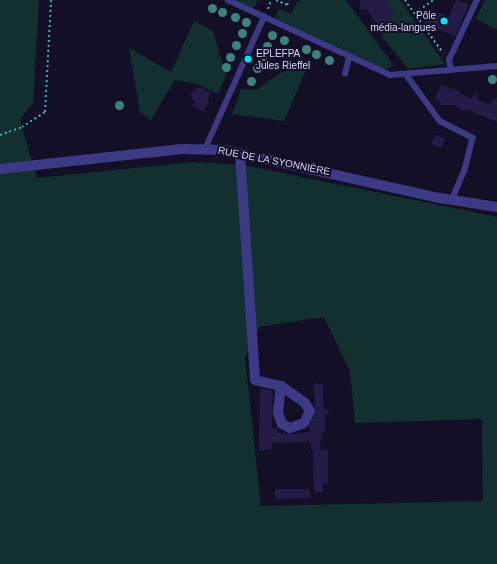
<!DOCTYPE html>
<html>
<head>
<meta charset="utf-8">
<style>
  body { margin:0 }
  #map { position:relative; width:497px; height:564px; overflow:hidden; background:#130f26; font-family:Helvetica,sans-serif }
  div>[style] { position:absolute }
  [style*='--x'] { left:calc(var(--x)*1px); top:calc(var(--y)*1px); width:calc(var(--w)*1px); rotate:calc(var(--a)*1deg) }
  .green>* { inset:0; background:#12302f }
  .building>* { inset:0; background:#241b47 }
  .path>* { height:2px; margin-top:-1px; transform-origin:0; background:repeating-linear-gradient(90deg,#2fb8b0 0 2px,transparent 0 5px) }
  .service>* { height:5.5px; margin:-2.75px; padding:0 2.75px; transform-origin:2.75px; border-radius:2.75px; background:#3d3a85 }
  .minor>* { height:10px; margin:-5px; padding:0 5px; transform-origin:5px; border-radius:5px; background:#3d3a85 }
  .tertiary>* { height:10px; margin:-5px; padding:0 5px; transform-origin:5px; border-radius:5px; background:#3d3a85 }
  .trees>* { width:9px; height:9px; margin:-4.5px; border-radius:50%; background:#3d827b }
  .dots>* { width:11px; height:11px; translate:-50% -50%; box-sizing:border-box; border:2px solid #130f26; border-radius:50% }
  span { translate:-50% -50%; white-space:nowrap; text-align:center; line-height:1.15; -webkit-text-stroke:4px #130f26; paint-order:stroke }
  .poi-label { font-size:10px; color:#d9d4ff }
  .right { translate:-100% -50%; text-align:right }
  .left { translate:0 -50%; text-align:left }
  .street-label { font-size:10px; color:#d9d4ff }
</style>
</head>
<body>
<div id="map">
  <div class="green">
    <div style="clip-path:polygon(evenodd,0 0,39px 0,33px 103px,20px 120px,37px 178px,193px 162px,244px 165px,497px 217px,497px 564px,0 564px,0 0,324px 317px,350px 371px,355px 423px,482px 419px,483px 501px,261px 506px,245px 358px,260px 327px,324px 317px)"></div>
    <div style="clip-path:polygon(234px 0,258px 0,253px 9px)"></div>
    <div style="clip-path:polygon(301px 0,346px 0,391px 62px,391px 68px,384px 69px,275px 18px,279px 9px,291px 14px,297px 2px)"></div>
    <div style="clip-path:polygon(386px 0,400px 0,445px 64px,408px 69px,381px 35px,389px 29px,393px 9px,388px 8px)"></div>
    <div style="clip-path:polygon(485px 0,497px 0,497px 30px,476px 19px)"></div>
    <div style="clip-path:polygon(194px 21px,213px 31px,226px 75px,218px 94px,197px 84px,175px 80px,151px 120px,140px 112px,129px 48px,171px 72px)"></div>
    <div style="clip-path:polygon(311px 59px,284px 121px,232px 114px,241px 89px,256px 90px,277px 75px)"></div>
  </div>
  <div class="building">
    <div style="clip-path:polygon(360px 0,386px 0,393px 11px,389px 29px,383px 34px,366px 9px,359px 9px)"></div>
    <div style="clip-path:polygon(456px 0,469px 4px,455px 37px,425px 23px,431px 9px,449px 17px)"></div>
    <div style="clip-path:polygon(440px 85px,460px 91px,461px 94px,471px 98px,477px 93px,478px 100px,489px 104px,497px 97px,497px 122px,467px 110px,462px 111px,455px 105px,440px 105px,441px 102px,435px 100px)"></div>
    <div style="clip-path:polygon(199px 87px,211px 93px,204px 111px,192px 106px,194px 102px,190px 94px)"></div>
    <div style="clip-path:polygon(435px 134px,445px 139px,441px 148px,431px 144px)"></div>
    <div style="clip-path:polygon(313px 383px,323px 384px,324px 410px,329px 410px,325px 418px,325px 431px,322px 431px,320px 449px,311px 450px,311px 442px,272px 443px,272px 449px,259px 451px,260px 388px,273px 391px,272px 428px,277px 428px,277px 433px,290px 434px,310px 432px,309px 426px,316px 411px)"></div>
    <div style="clip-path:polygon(328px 449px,328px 484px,323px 483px,323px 492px,314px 492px,313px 450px)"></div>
    <div style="clip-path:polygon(275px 489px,310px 489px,310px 498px,275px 499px)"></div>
  </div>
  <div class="path">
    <div style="--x:276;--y:0;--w:12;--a:24"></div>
    <div style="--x:287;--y:5;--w:5;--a:-68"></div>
    <div style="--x:405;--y:0;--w:65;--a:54.4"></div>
    <div style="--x:268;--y:9;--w:9;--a:-72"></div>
    <div style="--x:415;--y:13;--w:22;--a:-36"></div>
    <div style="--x:0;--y:135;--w:23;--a:-20"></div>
    <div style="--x:22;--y:127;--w:27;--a:-33"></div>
    <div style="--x:45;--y:112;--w:112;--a:-86.9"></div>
  </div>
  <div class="service">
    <div style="--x:228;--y:0;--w:179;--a:24.8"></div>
    <div style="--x:390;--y:75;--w:107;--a:-4.8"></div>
    <div style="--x:451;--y:70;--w:10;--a:-101"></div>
    <div style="--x:449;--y:60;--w:66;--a:-65"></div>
    <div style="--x:345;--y:74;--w:16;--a:-76"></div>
    <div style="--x:406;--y:74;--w:58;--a:54.1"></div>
    <div style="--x:440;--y:121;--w:37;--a:27"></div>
    <div style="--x:473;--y:138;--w:33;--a:104"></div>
    <div style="--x:465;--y:170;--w:33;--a:113"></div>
    <div style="--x:205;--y:149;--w:145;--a:-65.9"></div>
  </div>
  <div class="minor">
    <div style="--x:240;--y:153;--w:227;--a:86.2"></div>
    <div style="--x:255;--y:380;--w:27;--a:13"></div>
    <div style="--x:281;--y:386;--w:29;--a:35"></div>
    <div style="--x:305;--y:403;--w:9;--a:58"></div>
    <div style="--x:310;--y:411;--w:13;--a:117"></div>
    <div style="--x:304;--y:423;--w:15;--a:160"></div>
    <div style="--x:290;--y:428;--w:9;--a:-153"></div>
    <div style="--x:282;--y:424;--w:12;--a:-110"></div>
    <div style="--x:278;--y:413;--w:27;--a:-84"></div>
  </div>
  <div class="tertiary">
    <div style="--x:0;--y:169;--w:183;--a:-6.3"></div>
    <div style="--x:182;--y:149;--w:42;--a:1.4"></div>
    <div style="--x:224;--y:150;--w:215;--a:12.6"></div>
    <div style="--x:434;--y:197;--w:64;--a:9"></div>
  </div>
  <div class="trees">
    <div style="left:212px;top:8px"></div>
    <div style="left:222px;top:12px"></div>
    <div style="left:235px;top:17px"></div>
    <div style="left:246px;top:22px"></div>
    <div style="left:242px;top:33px"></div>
    <div style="left:272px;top:35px"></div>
    <div style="left:284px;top:40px"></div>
    <div style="left:236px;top:45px"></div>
    <div style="left:267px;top:46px"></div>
    <div style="left:306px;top:49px"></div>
    <div style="left:316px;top:54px"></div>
    <div style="left:230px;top:57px"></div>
    <div style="left:262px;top:57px"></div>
    <div style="left:329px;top:60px"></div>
    <div style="left:226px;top:67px"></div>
    <div style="left:257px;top:68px"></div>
    <div style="left:492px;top:79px"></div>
    <div style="left:251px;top:81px"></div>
    <div style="left:119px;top:105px"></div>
  </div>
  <div class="dots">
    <div style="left:444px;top:21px;background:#00e5ff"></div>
    <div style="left:248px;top:59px;background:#00e5ff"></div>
  </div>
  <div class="poi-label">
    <span class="right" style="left:436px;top:21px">Pôle<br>média-langues</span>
    <span class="left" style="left:256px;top:59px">EPLEFPA<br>Jules Rieffel</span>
  </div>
  <div class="street-label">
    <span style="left:274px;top:161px;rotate:11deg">RUE DE LA SYONNIÈRE</span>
  </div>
</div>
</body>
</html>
